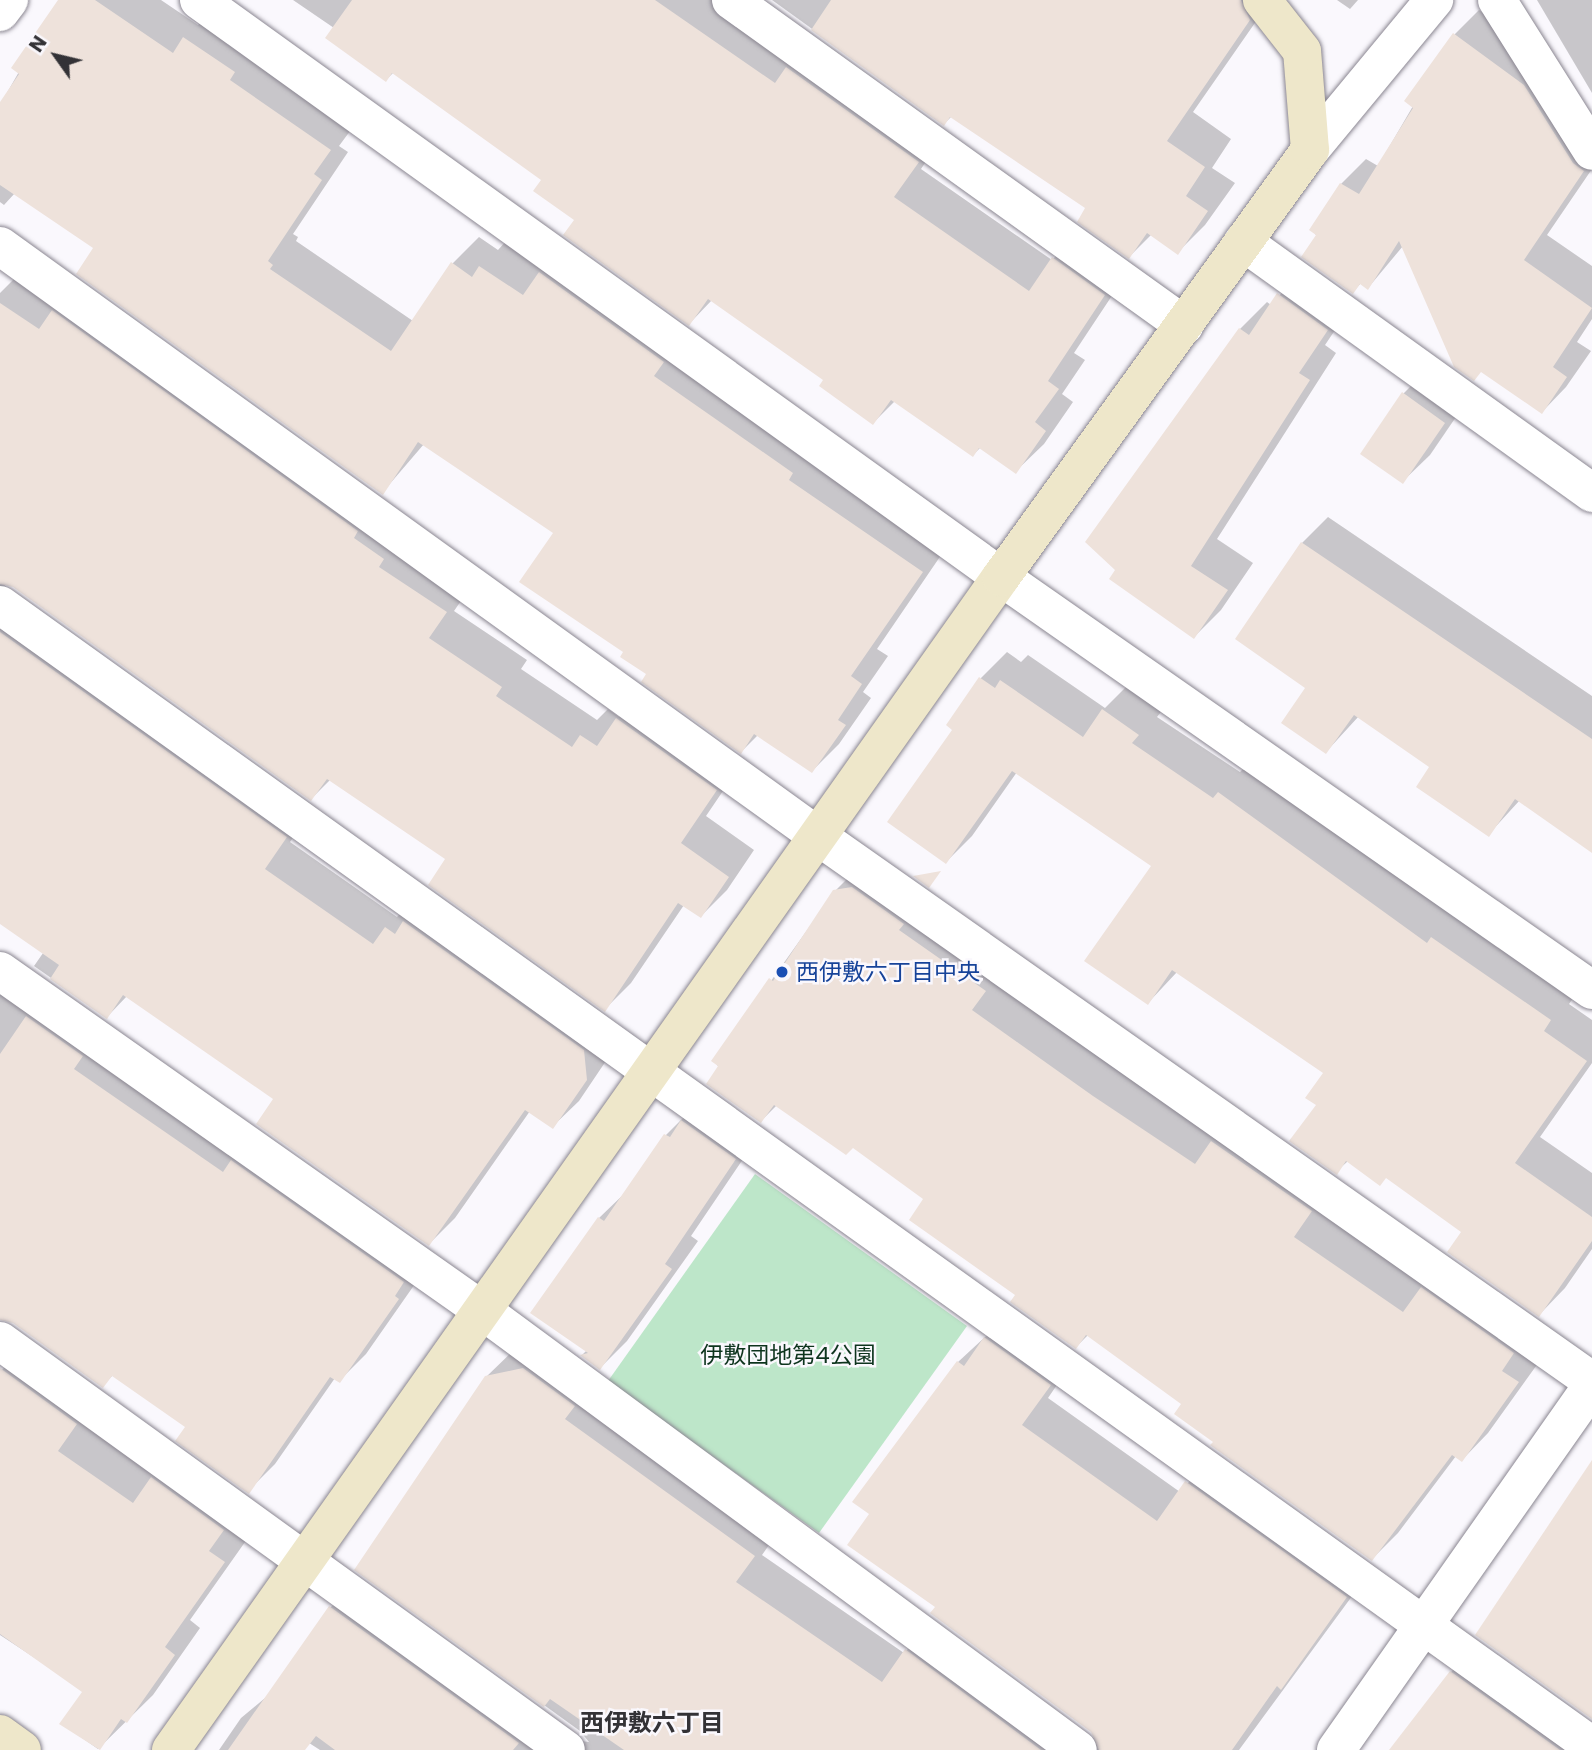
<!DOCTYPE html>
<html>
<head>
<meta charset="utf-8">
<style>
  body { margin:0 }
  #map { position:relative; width:1592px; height:1750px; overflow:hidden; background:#faf8fd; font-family:Poppins,"Noto Sans JP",sans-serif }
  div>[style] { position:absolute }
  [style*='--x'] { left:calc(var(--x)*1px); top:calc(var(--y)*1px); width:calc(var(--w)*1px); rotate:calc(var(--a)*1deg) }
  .green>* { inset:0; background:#bde6c9 }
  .shadow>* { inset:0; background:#0003 }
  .building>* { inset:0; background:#eee2db }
  .roads { filter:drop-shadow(0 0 2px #8a8691) drop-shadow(0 0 2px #8a8691) }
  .street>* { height:38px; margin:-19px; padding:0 19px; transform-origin:19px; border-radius:19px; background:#fff }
  .secondary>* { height:38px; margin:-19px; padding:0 19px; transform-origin:19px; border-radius:19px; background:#eee7ca }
  .dots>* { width:19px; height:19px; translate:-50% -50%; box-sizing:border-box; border:4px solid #faf8fd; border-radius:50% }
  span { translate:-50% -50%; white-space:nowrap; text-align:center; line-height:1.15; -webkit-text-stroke:5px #faf8fd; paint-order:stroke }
  .transit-label { font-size:23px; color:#164399 }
  .left { translate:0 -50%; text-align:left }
  .park-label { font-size:23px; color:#0d341d }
  .neighbourhood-label { font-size:24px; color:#333236; font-weight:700 }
  .north { position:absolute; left:21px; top:21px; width:70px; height:70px; -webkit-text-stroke:5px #faf8fd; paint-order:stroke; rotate:304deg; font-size:19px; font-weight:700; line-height:28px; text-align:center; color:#333236 }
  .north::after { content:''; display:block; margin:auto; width:24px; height:32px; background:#333236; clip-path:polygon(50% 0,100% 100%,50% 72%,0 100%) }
</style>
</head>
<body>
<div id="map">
  <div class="green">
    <div style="clip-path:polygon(755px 1174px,967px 1326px,819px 1533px,608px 1381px)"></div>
  </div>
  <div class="shadow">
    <div style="clip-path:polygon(60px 0,161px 0,198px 25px,211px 12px,356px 123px,339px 146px,348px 152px,293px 234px,298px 237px,296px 241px,413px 321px,452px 264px,479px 237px,498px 250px,507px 240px,948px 545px,877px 649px,888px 656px,863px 692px,871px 698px,839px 744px,812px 771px,758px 735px,741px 752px,626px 652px,556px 532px,424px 444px,382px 493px,96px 247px,15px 193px,4px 205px,0 202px,0 105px)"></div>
    <div style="clip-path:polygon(293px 0,760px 0,945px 133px,921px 169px,1052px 260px,1081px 231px,1131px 267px,1074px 353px,1085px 360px,1062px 394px,1073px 402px,1044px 444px,1016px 471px,981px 447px,973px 455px,895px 401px,873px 423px,825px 380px,712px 300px,689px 324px,576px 220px,543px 179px,394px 72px,386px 80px,334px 28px)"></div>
    <div style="clip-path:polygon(772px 0,1256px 0,1266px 7px,1193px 112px,1231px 139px,1212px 168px,1235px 183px,1205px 225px,1177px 253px,1152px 234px,1129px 257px,1088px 208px,952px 116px,944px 124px)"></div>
    <div style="clip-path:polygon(1337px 0,1358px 0,1350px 9px)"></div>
    <div style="clip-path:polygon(1537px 0,1592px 0,1592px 93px)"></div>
    <div style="clip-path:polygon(1479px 10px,1549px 60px,1592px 169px,1547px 235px,1592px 266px,1592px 319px,1577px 342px,1591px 351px,1566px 387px,1542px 412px,1403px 246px,1368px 288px,1361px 283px,1353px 292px,1312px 229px,1341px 184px,1366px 159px,1378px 166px,1455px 34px)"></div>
    <div style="clip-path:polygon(1305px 267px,1354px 302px,1325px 345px,1336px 353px,1217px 539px,1253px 563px,1221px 610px,1194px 637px,1111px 579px,1240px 329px,1267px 302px,1271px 305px)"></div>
    <div style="clip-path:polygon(14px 279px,472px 585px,454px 611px,527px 660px,521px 669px,597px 720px,608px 709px,619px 717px,644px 693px,742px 763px,706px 816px,754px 850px,727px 890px,701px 916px,684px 905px,631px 983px,605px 1009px,448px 858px,331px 779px,311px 799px,13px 586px,4px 584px,13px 597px,312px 810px,290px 842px,397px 917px,412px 901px,612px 1052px,579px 1101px,552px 1127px,530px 1111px,455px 1218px,429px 1244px,276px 1099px,127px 996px,107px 1017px,34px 966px,57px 933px,0 892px,0 293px)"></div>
    <div style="clip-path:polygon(1431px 366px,1471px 395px,1430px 455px,1402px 482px,1403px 394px)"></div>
    <div style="clip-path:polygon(1328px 517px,1592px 696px,1592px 851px,1520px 800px,1488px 835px,1431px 767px,1359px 716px,1326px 752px,1307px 688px,1302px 543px)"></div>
    <div style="clip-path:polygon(1007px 652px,1021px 662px,1028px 655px,1105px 708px,1129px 684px,1164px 708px,1157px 717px,1240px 772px,1245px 767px,1454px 917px,1459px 912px,1576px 994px,1569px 1004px,1592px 1020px,1592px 1063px,1540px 1137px,1592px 1173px,1592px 1249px,1565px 1288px,1539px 1315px,1464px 1231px,1387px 1177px,1348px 1161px,1336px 1172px,1318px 1105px,1326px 1072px,1177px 972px,1148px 1003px,1154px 866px,1017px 772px,972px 836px,946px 862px,955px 730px,981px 678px)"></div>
    <div style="clip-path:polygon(862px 864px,1544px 1355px,1488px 1433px,1462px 1460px,1456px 1456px,1398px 1533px,1372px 1559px,1215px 1441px,1184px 1404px,1088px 1335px,1076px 1347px,1017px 1295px,926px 1199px,853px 1146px,777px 1105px,761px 1121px,714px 1061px,835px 891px)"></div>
    <div style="clip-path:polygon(0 967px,424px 1271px,366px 1354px,339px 1381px,335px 1378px,275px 1464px,248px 1491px,187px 1426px,113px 1375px,102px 1386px,0 1304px)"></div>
    <div style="clip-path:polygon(693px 1108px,762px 1131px,691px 1236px,698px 1241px,627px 1341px,600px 1368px,582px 1355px,587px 1350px,599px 1218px,627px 1191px,666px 1135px)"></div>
    <div style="clip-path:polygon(1012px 1312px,1076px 1357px,1048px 1398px,1180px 1492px,1213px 1455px,1372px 1569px,1239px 1750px,320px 1750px,306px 1741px,299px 1750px,219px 1750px,241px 1718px,271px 1693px,331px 1607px,358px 1580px,581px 1741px,589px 1742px,580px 1731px,357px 1570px,486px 1377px,514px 1350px,781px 1528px,762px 1555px,904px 1653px,933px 1624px,1103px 1745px,1092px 1731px,937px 1606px,872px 1514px,958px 1362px)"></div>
    <div style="clip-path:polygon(28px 1343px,250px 1535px,190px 1620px,200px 1628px,153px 1695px,98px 1749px,62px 1724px,85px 1691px,0 1635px,0 1372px)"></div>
    <div style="clip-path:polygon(1478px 1645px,1592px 1750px,1392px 1750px,1451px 1672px)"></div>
  </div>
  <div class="building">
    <div style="clip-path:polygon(58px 0,95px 0,173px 53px,183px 37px,235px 72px,230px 80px,331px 150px,314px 174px,322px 180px,268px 261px,273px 265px,270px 269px,391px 351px,451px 262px,472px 277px,479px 266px,523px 295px,539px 272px,664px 362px,654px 376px,793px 473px,789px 480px,923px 572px,851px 676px,862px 684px,838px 720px,846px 725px,812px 773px,754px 734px,741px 754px,641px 682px,646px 674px,620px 657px,623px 652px,519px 582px,553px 533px,418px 442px,383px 495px,76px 274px,93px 248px,0 185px,0 102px,19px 74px,11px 68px)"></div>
    <div style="clip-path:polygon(352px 0,655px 0,775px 83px,786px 67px,919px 162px,894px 197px,1029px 291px,1052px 257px,1105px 295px,1048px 381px,1059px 389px,1035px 422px,1046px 431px,1016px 474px,979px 448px,973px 457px,891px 400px,873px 425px,819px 386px,823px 380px,708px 299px,689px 326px,563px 235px,574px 220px,533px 191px,541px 180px,392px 73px,386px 82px,325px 38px)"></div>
    <div style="clip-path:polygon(831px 0,1241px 0,1250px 20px,1167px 141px,1205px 167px,1186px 196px,1208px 211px,1178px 255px,1147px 233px,1129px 259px,1077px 222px,1085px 208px,950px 117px,944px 126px,811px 30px)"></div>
    <div style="clip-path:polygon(1453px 33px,1524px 85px,1573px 163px,1584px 171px,1524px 260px,1592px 308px,1553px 367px,1567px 377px,1542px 414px,1481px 372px,1474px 381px,1454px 367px,1399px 241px,1368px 290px,1360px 284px,1353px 294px,1301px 257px,1316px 235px,1309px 230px,1340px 183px,1359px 194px,1413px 108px,1404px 101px)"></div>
    <div style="clip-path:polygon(1277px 293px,1328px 330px,1299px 373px,1310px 380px,1191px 566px,1228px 590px,1194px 639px,1109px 579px,1115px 570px,1085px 542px,1239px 328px,1249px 335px)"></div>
    <div style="clip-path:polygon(0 303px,39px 329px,52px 310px,358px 531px,354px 538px,384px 559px,379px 567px,447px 612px,429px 638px,502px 687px,496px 696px,572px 747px,580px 735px,597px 746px,616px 718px,717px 790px,681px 843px,729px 877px,701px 918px,678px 903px,605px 1012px,428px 885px,445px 859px,327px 779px,311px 801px,13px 587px,0 584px)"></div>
    <div style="clip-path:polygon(1402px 392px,1445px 423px,1403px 484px,1360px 454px)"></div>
    <div style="clip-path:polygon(1301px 542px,1592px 739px,1592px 853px,1515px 799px,1489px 837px,1416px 787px,1429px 767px,1354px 715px,1326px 754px,1281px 723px,1305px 688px,1235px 639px)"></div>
    <div style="clip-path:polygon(0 632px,287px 837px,265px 869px,373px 944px,385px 927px,395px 934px,403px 921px,584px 1050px,587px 1080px,553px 1129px,525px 1110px,429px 1246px,256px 1124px,273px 1099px,123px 995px,107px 1019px,50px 979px,59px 965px,0 924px)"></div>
    <div style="clip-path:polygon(979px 677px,995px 688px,1000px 680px,1083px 737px,1102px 709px,1139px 735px,1132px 743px,1213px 798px,1218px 792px,1427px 943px,1431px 937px,1551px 1020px,1544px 1031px,1587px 1061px,1515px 1163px,1592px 1217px,1592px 1241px,1539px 1317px,1447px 1252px,1461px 1232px,1386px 1178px,1380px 1186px,1346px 1161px,1337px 1175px,1289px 1141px,1316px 1105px,1305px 1098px,1323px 1073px,1172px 970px,1148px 1005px,1084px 961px,1151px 866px,1012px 771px,946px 864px,887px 822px,952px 730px,946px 725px)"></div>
    <div style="clip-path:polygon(941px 871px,929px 888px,913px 876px)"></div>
    <div style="clip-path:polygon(852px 887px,904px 924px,899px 930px,986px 991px,972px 1010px,1093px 1096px,1195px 1164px,1211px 1141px,1312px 1211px,1294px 1237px,1403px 1312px,1421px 1287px,1514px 1353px,1502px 1371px,1519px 1382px,1462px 1462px,1452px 1455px,1372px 1561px,1210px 1445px,1213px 1442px,1174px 1414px,1181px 1404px,1086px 1335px,1076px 1349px,1010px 1302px,1015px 1295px,909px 1220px,923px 1199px,853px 1148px,846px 1155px,774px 1105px,761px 1123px,706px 1084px,718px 1066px,711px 1061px,769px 978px,773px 981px,833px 890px)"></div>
    <div style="clip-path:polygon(26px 1016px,83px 1056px,74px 1069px,223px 1172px,231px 1160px,404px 1282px,395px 1296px,399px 1299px,340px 1383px,330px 1377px,249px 1494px,175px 1441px,185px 1427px,112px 1376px,103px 1388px,13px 1323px,0 1320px,0 1054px)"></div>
    <div style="clip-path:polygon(681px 1120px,736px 1159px,665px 1264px,672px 1269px,600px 1370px,580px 1355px,588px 1353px,530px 1313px,598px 1217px,604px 1221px,664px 1134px,670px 1137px)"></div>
    <div style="clip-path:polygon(984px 1337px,1051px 1385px,1022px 1425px,1157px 1521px,1185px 1481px,1347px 1597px,1281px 1690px,1277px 1686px,1232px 1750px,1099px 1750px,1091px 1732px,930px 1613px,935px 1607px,847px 1545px,869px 1514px,852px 1502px,957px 1361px,964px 1366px)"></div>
    <div style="clip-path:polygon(0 1368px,77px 1424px,58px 1451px,133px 1503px,151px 1477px,224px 1530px,209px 1551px,225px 1562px,165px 1647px,175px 1655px,127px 1723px,121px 1719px,100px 1750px,59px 1724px,82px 1692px,0 1634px)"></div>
    <div style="clip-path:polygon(523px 1368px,575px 1406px,565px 1419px,755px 1556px,736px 1582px,882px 1682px,905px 1649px,1041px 1750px,624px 1750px,550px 1699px,544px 1707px,354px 1570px,485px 1376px)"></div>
    <div style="clip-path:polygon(1592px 1460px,1592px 1719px,1475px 1635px)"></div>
    <div style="clip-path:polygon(329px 1606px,519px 1743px,513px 1750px,335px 1750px,316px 1736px,305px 1750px,228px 1750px)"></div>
    <div style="clip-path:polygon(1450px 1671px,1560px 1750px,1389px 1750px)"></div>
  </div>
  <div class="roads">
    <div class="street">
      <div style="--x:199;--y:0;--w:988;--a:35.73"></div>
      <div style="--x:1001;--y:577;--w:721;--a:34.95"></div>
      <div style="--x:731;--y:0;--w:558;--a:35.66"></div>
      <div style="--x:1497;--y:0;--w:178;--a:57.8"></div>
      <div style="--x:0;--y:12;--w:15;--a:-53"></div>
      <div style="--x:1310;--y:150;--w:195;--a:-50.4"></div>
      <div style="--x:1243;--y:242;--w:430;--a:35.7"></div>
      <div style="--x:0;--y:246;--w:1010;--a:35.81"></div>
      <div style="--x:819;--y:837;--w:945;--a:35.14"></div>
      <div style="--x:0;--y:605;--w:1959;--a:35.63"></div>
      <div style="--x:0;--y:971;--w:591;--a:35.14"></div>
      <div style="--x:483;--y:1311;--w:739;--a:36.42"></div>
      <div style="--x:0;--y:1341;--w:698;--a:35.85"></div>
      <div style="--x:1336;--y:1750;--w:445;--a:-54.9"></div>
    </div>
    <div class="secondary">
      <div style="--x:0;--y:1734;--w:27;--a:36"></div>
      <div style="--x:171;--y:1750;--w:1437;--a:-54.72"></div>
      <div style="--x:1001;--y:577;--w:527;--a:-54.11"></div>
      <div style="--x:1310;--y:150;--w:99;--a:-94.6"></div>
      <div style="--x:1302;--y:51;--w:65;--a:-128.1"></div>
    </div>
  </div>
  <div class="dots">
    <div style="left:782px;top:972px;background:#1a4fb4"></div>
  </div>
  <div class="transit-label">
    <span class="left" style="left:796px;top:972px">西伊敷六丁目中央</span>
  </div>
  <div class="park-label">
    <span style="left:788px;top:1355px">伊敷団地第4公園</span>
  </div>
  <div class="neighbourhood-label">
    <span style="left:652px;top:1723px">西伊敷六丁目</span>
  </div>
  <div class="north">N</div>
</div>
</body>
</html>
